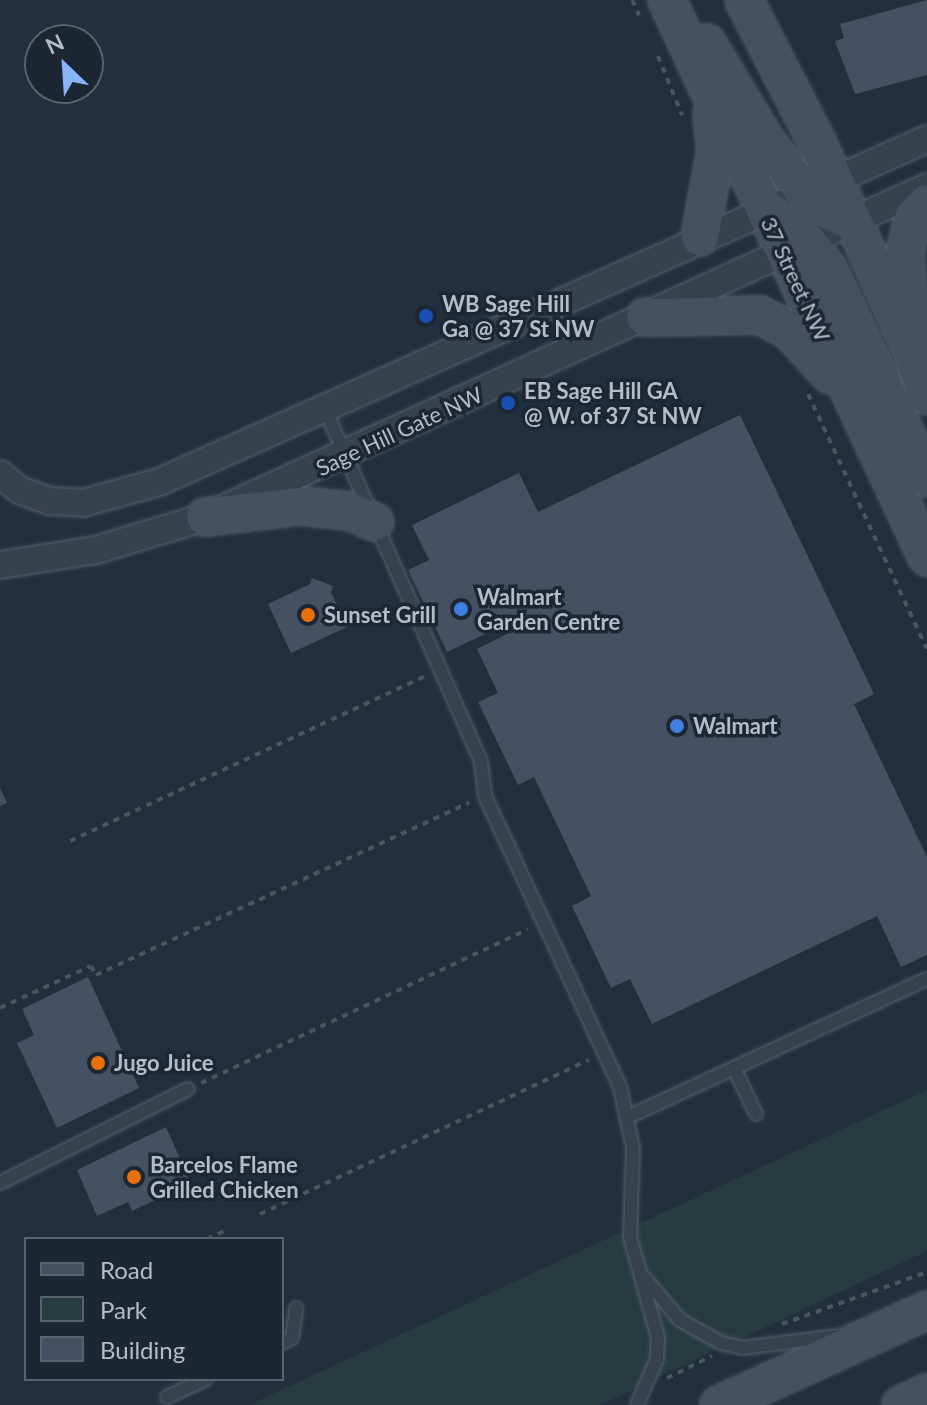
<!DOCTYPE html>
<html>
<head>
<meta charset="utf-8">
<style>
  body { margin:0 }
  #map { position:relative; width:927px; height:1405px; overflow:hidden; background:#242f3e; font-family:Lato,sans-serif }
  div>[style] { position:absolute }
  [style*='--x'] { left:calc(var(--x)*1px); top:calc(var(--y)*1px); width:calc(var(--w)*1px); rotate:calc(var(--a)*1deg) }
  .green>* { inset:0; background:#263c3f }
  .building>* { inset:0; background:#455162 }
  .path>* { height:4px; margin-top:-2px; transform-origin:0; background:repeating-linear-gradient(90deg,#44595c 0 6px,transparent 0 12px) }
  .roads { filter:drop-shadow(0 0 2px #565f6c) drop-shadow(0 0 2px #565f6c) }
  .lane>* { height:12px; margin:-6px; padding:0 6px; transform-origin:6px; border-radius:6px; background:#38414e }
  .street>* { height:26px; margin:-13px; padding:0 13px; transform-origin:13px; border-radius:13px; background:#38414e }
  .secondary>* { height:36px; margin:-18px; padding:0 18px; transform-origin:18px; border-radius:18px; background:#465061 }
  .dots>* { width:22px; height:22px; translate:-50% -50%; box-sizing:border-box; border:4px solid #1d2633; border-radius:50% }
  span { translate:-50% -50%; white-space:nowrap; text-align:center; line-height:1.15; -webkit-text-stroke:7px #1d2633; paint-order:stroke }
  .street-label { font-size:22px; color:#b4bcc9 }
  .poi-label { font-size:22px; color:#b4bcc9; font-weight:700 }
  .left { translate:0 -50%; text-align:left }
  .legend { position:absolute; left:24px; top:1237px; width:260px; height:144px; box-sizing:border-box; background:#1d2633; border:2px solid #59626f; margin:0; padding:10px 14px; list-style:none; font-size:24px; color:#b4bcc9 }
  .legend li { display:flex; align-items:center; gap:16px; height:40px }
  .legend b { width:40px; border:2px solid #59626f }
  .north { position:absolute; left:24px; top:24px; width:80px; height:80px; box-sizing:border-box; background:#1d2633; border:2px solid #59626f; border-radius:50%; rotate:335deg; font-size:22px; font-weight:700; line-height:32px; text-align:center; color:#b4bcc9 }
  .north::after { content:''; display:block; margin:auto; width:28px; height:36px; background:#8ab4f8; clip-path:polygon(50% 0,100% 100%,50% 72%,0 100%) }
</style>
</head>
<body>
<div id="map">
  <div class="green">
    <div style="clip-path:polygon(927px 1090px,927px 1251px,600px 1405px,249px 1405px)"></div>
  </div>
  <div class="building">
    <div style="clip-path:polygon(927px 0,927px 75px,855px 94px,835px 41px,844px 38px,840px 24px)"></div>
    <div style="clip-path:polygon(740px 415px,874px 694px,854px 704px,927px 857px,927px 955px,901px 967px,877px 916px,652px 1024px,630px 979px,611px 988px,572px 906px,591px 896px,534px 777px,518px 785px,478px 702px,498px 693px,477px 649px,507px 634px,502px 626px,447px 652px,408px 570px,429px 560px,412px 525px,519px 473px,538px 512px)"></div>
    <div style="clip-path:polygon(312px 578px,333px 586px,331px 592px,347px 627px,291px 653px,268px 604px,310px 584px)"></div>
    <div style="clip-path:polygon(0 788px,7px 803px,0 806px)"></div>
    <div style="clip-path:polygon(88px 977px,139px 1088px,57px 1128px,17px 1043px,34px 1035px,22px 1009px)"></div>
    <div style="clip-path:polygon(166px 1127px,191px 1183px,132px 1211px,128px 1202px,97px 1216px,77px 1170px)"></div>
  </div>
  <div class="path">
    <div style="--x:632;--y:0;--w:17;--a:65"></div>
    <div style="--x:658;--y:56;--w:64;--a:67.9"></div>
    <div style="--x:808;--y:394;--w:281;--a:65"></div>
    <div style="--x:70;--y:841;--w:394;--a:-24.9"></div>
    <div style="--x:0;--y:1008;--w:100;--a:-24.8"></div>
    <div style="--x:91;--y:966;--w:10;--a:61"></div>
    <div style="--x:96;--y:975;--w:411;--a:-24.8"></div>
    <div style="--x:201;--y:1083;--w:361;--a:-25.2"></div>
    <div style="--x:260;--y:1214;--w:363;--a:-25.1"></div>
    <div style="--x:207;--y:1239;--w:19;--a:-25"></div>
    <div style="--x:782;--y:1324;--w:154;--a:-19.7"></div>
    <div style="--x:667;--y:1378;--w:50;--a:-26.1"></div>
  </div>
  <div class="roads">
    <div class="lane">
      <div style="--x:324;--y:407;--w:388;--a:66.1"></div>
      <div style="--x:481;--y:762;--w:34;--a:83"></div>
      <div style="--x:485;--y:796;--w:321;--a:65.1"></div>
      <div style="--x:620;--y:1087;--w:62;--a:78"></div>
      <div style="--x:633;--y:1148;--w:89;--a:91.9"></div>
      <div style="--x:630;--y:1237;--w:105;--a:74.5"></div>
      <div style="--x:658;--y:1338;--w:21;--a:93"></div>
      <div style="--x:657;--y:1359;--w:50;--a:113.5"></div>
      <div style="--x:734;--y:1068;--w:51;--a:64.4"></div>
      <div style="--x:628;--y:1117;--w:329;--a:-24.8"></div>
      <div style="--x:0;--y:1183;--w:210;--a:-26.6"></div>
      <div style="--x:642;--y:1275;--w:59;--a:49.8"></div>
      <div style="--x:680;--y:1320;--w:47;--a:29.3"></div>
      <div style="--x:721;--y:1343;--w:22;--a:13"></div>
      <div style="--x:742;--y:1348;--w:98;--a:-7.1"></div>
      <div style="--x:282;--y:1343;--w:11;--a:-27"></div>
      <div style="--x:292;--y:1338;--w:30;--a:-82"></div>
      <div style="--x:167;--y:1397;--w:43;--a:-24.8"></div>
    </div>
    <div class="street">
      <div style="--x:0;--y:474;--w:25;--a:40"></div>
      <div style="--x:19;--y:490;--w:33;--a:20"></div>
      <div style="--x:50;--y:501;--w:33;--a:3"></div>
      <div style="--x:83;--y:503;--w:79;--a:-15.4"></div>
      <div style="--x:159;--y:482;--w:841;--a:-24.07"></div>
      <div style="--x:0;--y:565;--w:97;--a:-8.9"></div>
      <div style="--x:96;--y:550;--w:114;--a:-16.8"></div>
      <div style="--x:205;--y:517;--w:794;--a:-24.56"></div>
    </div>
    <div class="secondary">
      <div style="--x:667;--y:0;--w:615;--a:64.98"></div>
      <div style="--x:744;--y:0;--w:160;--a:62.8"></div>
      <div style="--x:817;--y:142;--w:232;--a:65.5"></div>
      <div style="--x:913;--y:353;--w:45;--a:72"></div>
      <div style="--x:707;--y:43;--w:114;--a:59"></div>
      <div style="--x:766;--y:141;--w:77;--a:53.4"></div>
      <div style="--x:812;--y:203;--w:45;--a:24.9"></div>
      <div style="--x:765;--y:209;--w:39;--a:31"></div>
      <div style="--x:798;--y:229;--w:50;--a:53.1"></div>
      <div style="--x:828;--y:269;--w:231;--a:64.7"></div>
      <div style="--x:700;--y:237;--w:87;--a:-79.5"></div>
      <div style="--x:716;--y:151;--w:37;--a:-96"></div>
      <div style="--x:645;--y:317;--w:115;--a:-1"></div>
      <div style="--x:760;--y:315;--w:34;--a:28"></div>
      <div style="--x:790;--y:331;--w:58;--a:47.8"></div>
      <div style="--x:910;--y:323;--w:71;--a:-94"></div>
      <div style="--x:905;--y:252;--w:37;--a:-76"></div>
      <div style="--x:914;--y:216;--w:18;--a:-45"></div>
      <div style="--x:205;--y:517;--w:96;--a:-6.6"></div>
      <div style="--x:300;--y:506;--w:50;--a:5.7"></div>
      <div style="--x:350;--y:511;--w:27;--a:24"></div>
      <div style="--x:719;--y:1405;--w:229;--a:-24.5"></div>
      <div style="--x:901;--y:1405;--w:29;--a:-25"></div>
    </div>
  </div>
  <div class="dots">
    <div style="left:426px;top:316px;background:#1a4fb4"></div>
    <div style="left:508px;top:403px;background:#1a4fb4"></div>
    <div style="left:461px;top:609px;background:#3f7fe0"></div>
    <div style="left:308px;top:615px;background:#e8710a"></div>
    <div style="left:677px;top:726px;background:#3f7fe0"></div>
    <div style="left:98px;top:1063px;background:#e8710a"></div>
    <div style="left:134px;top:1177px;background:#e8710a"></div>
  </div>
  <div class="street-label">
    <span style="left:796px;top:279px;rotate:65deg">37 Street NW</span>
    <span style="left:399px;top:431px;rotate:-25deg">Sage Hill Gate NW</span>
  </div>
  <div class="poi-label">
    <span class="left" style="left:442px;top:316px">WB Sage Hill<br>Ga @ 37 St NW</span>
    <span class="left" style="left:524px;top:403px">EB Sage Hill GA<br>@ W. of 37 St NW</span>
    <span class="left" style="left:477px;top:609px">Walmart<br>Garden Centre</span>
    <span class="left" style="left:324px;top:615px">Sunset Grill</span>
    <span class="left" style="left:693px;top:726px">Walmart</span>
    <span class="left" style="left:114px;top:1063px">Jugo Juice</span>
    <span class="left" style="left:150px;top:1177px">Barcelos Flame<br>Grilled Chicken</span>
  </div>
  <ul class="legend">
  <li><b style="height:10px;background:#465061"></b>Road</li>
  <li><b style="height:22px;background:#263c3f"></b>Park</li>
  <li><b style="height:22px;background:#455162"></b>Building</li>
  </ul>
  <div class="north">N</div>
</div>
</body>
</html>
